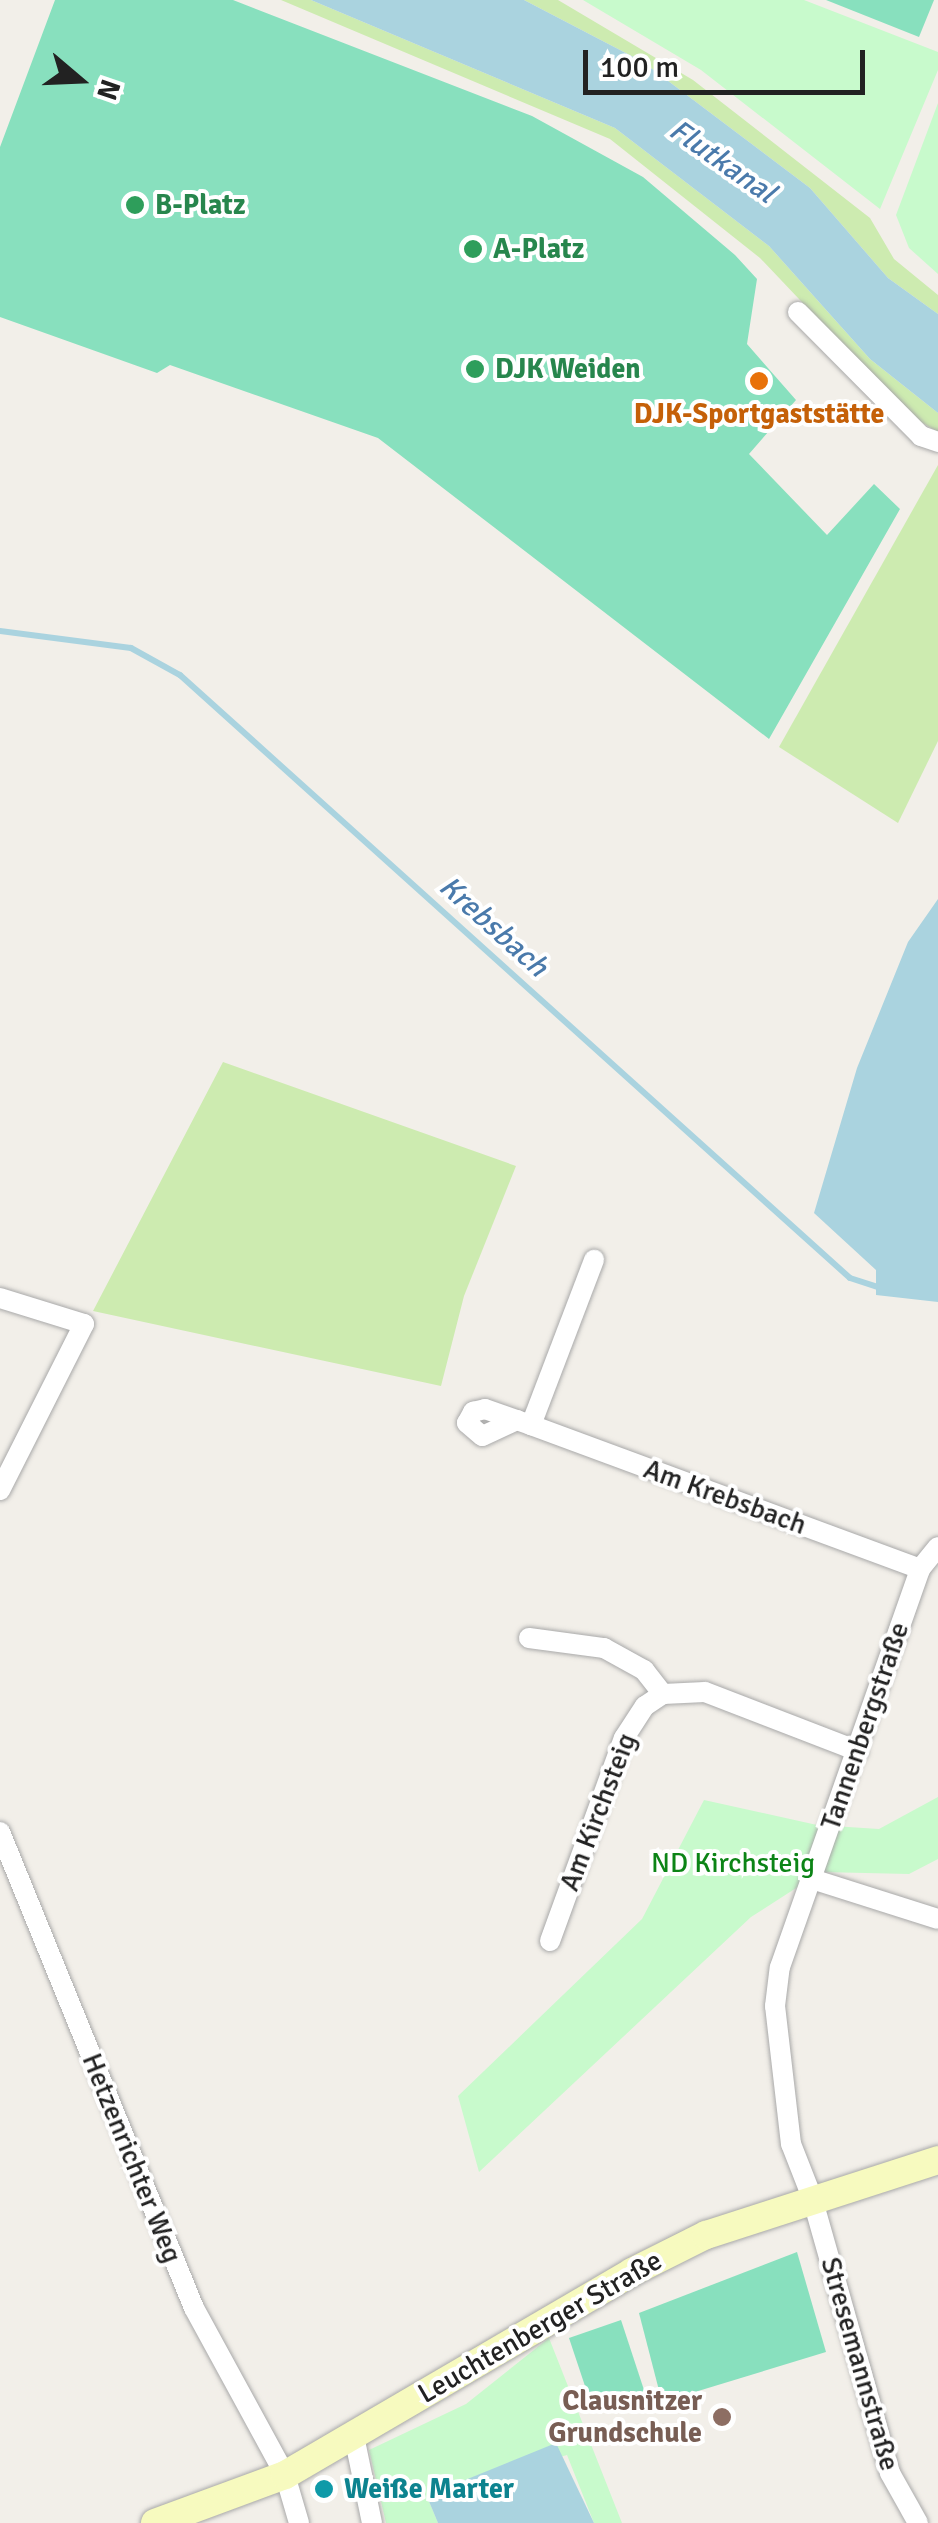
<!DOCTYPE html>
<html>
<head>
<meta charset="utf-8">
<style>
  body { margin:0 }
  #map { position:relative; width:938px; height:2523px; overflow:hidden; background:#f2efe9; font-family:Signika,sans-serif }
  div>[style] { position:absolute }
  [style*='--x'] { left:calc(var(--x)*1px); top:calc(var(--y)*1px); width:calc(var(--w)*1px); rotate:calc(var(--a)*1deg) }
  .grass>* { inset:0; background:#cdebb0 }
  .park>* { inset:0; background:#c8facc }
  .pitch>* { inset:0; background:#88e0be }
  .water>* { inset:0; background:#aad3df }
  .stream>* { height:6px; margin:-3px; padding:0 3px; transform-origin:3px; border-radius:3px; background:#aad3df }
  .roads { filter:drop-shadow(0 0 2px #a9a9a9) drop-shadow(0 0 2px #a9a9a9) }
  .street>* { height:20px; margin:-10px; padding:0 10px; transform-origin:10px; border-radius:10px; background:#fff }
  .secondary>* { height:28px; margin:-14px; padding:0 14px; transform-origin:14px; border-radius:14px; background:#f7fabf }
  .dots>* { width:28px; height:28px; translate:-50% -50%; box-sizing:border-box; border:5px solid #fff; border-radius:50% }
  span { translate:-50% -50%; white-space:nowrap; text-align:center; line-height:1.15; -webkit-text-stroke:8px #fff; paint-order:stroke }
  .leisure-label { font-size:28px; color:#27864d; font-weight:700 }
  .left { translate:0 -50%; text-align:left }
  .food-label { font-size:28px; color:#c56008; font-weight:700 }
  .street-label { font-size:28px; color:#222 }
  .park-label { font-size:28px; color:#0c8416 }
  .education-label { font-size:28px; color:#785e54; font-weight:700 }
  .right { translate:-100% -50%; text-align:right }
  .culture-label { font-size:28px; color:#0d838f; font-weight:700 }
  .water-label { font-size:30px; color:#4a7aab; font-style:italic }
  .north { position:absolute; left:30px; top:30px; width:100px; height:100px; -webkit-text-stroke:8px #fff; paint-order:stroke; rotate:109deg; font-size:28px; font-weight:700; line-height:40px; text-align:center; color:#222 }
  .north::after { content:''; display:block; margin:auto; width:35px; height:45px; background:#222; clip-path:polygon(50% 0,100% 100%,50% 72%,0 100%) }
  .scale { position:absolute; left:583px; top:50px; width:282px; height:45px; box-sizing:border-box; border:5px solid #222; border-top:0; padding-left:12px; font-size:30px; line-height:35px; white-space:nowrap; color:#222; -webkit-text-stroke:8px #fff; paint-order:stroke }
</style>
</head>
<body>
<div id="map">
  <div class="grass">
    <div style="clip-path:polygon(281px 0,311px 0,615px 128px,769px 246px,870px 359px,938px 413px,938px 432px,909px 415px,760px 258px,610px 139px)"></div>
    <div style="clip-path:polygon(524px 0,558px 0,693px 80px,870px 218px,894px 259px,938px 295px,938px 314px,888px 278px,810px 188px,643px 62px)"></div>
    <div style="clip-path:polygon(938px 465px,938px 741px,898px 823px,779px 747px)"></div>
    <div style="clip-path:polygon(223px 1062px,516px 1166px,464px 1296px,441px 1386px,93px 1311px)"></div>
  </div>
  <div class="park">
    <div style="clip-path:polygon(583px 0,804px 0,938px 52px,938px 70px,880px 209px,701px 70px)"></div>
    <div style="clip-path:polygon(938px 103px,938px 274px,909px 248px,896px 215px)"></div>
    <div style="clip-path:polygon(938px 1797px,938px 1859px,909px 1874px,821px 1872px,751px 1917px,479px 2172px,458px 2096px,642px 1919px,704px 1800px,817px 1825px,879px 1829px)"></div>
    <div style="clip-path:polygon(549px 2338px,622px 2523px,594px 2523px,567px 2455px,433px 2493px,428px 2499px,438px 2523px,386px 2523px,369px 2450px,466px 2404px)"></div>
  </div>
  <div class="pitch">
    <div style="clip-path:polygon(55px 0,233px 0,532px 116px,643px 177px,735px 255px,757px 279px,747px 344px,796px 400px,749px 454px,827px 535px,874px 484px,900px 509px,769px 739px,378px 438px,170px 365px,157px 373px,0 317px,0 147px)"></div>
    <div style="clip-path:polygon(826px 0,934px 0,919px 37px)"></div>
    <div style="clip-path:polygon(797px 2252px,826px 2352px,662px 2402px,639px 2313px)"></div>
    <div style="clip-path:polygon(621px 2320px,645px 2393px,593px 2410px,569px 2338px)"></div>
  </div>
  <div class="water">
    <div style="clip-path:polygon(311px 0,524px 0,643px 62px,810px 188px,888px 278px,938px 314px,938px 413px,870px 359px,769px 246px,615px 128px)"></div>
    <div style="clip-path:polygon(938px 899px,938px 1302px,876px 1295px,876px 1270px,814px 1213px,857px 1068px,908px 942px)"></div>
    <div style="clip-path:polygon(556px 2443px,594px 2523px,438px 2523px,428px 2499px,433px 2493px)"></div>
  </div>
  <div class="stream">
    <div style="--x:0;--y:631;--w:132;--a:7.4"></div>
    <div style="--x:131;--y:648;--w:56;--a:28.9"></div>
    <div style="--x:180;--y:675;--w:901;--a:41.99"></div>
    <div style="--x:850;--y:1278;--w:28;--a:18"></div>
  </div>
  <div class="roads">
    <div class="street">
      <div style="--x:798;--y:312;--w:175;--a:45.2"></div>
      <div style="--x:921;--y:436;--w:18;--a:19"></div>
      <div style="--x:0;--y:1298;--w:88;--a:17.2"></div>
      <div style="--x:84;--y:1324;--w:186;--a:116.8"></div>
      <div style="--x:517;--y:1420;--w:38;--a:155"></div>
      <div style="--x:482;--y:1436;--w:20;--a:-139"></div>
      <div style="--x:467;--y:1423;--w:13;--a:-61"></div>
      <div style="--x:473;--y:1412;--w:12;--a:-14"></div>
      <div style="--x:485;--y:1409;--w:49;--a:19.2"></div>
      <div style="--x:531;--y:1425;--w:415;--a:20.3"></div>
      <div style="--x:531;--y:1425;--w:177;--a:-69.1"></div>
      <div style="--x:529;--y:1638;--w:76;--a:7.6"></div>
      <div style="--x:604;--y:1648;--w:46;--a:28.8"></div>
      <div style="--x:644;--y:1670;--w:31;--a:52"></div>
      <div style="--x:663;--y:1694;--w:42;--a:-2.7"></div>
      <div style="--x:705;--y:1692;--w:164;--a:21.1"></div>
      <div style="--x:0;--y:1832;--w:514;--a:67.83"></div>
      <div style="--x:194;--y:2308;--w:190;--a:61.4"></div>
      <div style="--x:285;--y:2475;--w:50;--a:73.7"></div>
      <div style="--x:812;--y:1879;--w:132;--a:17.6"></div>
      <div style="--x:550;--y:1941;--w:216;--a:-70"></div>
      <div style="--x:624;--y:1738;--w:38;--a:-57"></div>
      <div style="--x:645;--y:1706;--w:22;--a:-34"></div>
      <div style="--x:354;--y:2436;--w:89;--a:78.3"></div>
      <div style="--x:918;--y:2523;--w:57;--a:-119.2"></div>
      <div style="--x:890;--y:2473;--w:284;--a:-105.8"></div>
      <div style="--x:813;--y:2200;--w:60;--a:-111.4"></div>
      <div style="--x:791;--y:2144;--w:139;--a:-96.6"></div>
      <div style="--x:775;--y:2006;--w:39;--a:-83"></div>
      <div style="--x:780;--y:1967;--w:422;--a:-70.6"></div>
      <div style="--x:920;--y:1569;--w:28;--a:-51"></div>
    </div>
    <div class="secondary">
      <div style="--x:155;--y:2523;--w:139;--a:-20.3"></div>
      <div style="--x:285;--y:2475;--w:402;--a:-30.3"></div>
      <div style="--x:632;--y:2272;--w:83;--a:-26.6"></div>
      <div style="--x:706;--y:2235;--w:244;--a:-17.9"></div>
    </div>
  </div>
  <div class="dots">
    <div style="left:135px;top:205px;background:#2e9e5b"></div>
    <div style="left:473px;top:249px;background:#2e9e5b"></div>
    <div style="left:475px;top:369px;background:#2e9e5b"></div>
    <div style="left:759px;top:381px;background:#e8710a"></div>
    <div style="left:722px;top:2417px;background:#8d6e63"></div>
    <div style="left:324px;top:2489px;background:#0f9aa8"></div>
  </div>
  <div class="leisure-label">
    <span class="left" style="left:155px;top:205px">B-Platz</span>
    <span class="left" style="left:493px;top:249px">A-Platz</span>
    <span class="left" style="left:495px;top:369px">DJK Weiden</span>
  </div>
  <div class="food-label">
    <span style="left:759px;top:414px">DJK-Sportgaststätte</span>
  </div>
  <div class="street-label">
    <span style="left:725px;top:1497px;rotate:20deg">Am Krebsbach</span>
    <span style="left:865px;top:1726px;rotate:-71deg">Tannenbergstraße</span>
    <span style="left:598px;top:1812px;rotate:-69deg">Am Kirchsteig</span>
    <span style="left:132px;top:2158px;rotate:68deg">Hetzenrichter Weg</span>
    <span style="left:540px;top:2327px;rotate:-30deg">Leuchtenberger Straße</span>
    <span style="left:860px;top:2364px;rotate:74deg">Stresemannstraße</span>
  </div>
  <div class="park-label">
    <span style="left:733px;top:1863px">ND Kirchsteig</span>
  </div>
  <div class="education-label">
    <span class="right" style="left:702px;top:2417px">Clausnitzer<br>Grundschule</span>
  </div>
  <div class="culture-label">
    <span class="left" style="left:344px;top:2489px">Weiße Marter</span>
  </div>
  <div class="water-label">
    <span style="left:722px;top:162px;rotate:35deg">Flutkanal</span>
    <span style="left:493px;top:927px;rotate:42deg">Krebsbach</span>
  </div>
  <div class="north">N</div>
  <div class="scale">100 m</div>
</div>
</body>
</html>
